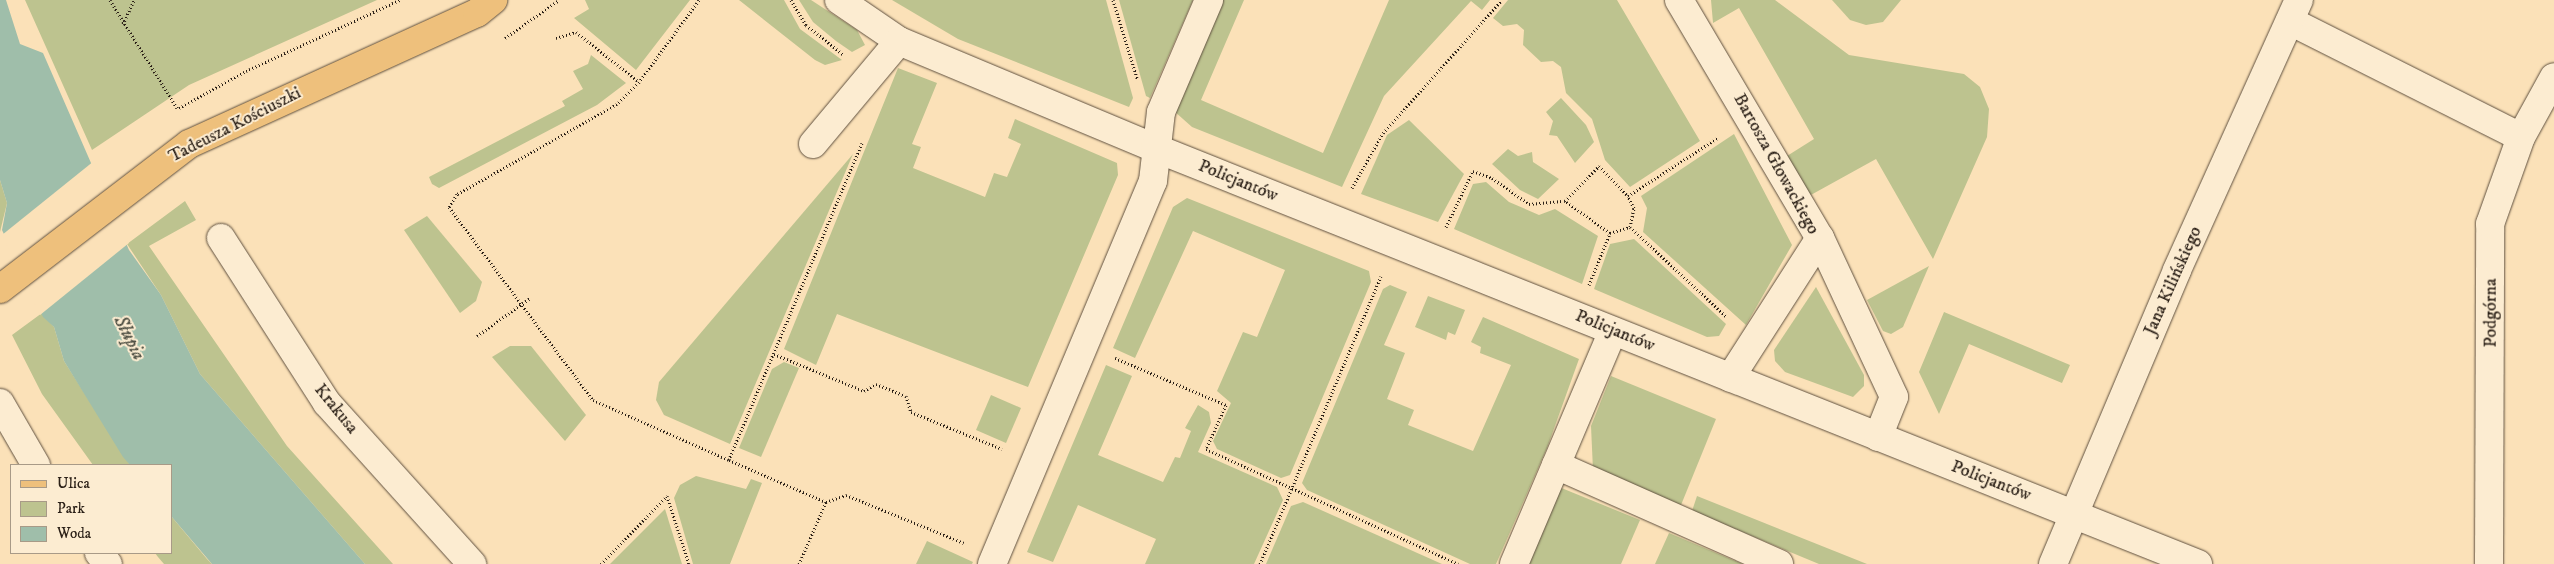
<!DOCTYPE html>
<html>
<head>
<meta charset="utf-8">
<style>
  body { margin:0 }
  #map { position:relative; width:2554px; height:564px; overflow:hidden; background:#fbe1b8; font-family:"IM FELL DW Pica",serif }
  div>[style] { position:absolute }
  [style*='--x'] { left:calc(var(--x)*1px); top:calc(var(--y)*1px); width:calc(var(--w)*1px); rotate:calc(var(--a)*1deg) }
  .green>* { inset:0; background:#bdc38f }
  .water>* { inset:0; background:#9fbeaa }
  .pier>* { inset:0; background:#fbe1b8 }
  .path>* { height:3px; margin-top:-1.5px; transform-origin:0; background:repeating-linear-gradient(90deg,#2b2017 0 1px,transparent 0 3.5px) }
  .roads { filter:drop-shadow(0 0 1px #5f503f) drop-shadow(0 0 1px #5f503f) }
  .minor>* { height:28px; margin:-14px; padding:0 14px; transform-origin:14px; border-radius:14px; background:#fcecd1 }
  .major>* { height:28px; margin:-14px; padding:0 14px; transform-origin:14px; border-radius:14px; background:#eec07c }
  span { translate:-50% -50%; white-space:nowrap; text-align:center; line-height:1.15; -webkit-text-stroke:4px #fcecd1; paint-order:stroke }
  .street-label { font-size:18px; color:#2b2017 }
  .water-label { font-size:19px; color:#4e4f43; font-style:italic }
  .legend { position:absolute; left:10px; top:464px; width:162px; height:90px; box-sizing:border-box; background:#fcecd1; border:1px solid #a89a87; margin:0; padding:6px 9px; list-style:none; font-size:15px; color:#2b2017 }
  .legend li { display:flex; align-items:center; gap:10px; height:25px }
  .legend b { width:25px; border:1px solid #a89a87 }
</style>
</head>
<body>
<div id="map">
  <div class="green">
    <div style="clip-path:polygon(25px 0,377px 0,189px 85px,92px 150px)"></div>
    <div style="clip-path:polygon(585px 0,690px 0,636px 70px,574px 18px,589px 9px)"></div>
    <div style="clip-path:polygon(739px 0,784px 0,800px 29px,842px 60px,825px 65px,815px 60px)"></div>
    <div style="clip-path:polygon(799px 0,811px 0,857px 30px,865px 45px,852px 52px,836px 41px,813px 22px)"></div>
    <div style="clip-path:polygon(892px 0,1106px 0,1133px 98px,1129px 107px,958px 39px)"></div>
    <div style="clip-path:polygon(1119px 0,1193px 0,1150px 98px,1146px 96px)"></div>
    <div style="clip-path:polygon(1222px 0,1244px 0,1201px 100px,1323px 153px,1389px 0,1490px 0,1482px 10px,1471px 1px,1384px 96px,1342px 187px,1192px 127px,1174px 111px)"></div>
    <div style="clip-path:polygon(1508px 0,1617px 0,1700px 141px,1630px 187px,1605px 160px,1592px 119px,1566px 93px,1561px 67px,1553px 61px,1541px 62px,1523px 45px,1524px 30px,1517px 24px,1503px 26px,1493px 18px)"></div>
    <div style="clip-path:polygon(1711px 0,1775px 0,1849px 55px,1964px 74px,1980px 87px,1989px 109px,1987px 137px,1933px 259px,1876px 159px,1809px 196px,1787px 156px,1814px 139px,1739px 8px,1713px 23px)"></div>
    <div style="clip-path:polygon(1832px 0,1901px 0,1883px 22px,1866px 25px,1850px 20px)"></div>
    <div style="clip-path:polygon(591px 55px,626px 83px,597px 105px,439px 188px,432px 184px,429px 177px,565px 106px,562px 101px,583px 89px,573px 71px,588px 64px)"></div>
    <div style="clip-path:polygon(898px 68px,937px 83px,912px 144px,921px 147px,913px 168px,985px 197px,994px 173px,1007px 177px,1021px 144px,1008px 138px,1015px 119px,1117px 163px,1118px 175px,1028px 387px,837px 314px,816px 365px,784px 349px)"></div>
    <div style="clip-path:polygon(1561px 98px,1586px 125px,1594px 142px,1575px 163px,1557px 136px,1549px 135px,1553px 121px,1546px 112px)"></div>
    <div style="clip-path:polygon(1409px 120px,1464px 174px,1438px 222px,1361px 194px,1387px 135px)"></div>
    <div style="clip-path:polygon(1734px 134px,1792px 245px,1746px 325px,1643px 232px,1647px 208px,1641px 196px)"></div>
    <div style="clip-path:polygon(1508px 149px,1518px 156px,1532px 152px,1533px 162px,1559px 179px,1538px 199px,1520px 190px,1492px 164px)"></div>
    <div style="clip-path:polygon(853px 154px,730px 444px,664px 415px,656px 400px,659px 382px)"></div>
    <div style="clip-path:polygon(0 180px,7px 203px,0 232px)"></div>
    <div style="clip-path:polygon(1486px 182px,1509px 202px,1539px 215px,1555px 209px,1598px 236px,1582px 284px,1454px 229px,1473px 184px)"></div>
    <div style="clip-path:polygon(1187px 198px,1369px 271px,1371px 282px,1290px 475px,1281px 478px,1217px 449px,1213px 441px,1231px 403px,1217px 391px,1243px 332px,1257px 337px,1285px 270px,1193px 231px,1135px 358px,1113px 348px,1173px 207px)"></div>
    <div style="clip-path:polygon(185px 201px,196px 220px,149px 246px,287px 446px,393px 564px,365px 564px,200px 374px,161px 295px,127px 244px)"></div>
    <div style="clip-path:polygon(427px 216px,482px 282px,476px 301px,460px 313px,404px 230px)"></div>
    <div style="clip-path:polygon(1634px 239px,1726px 324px,1719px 336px,1707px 337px,1594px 289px,1610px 244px)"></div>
    <div style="clip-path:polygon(1929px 266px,1903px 327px,1891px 334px,1883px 331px,1867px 300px)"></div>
    <div style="clip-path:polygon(1390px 285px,1407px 292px,1384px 345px,1405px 353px,1387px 399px,1414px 410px,1408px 425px,1473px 451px,1511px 365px,1480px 353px,1481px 347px,1471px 342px,1483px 317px,1579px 359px,1547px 448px,1496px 564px,1470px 564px,1307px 490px,1302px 483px,1383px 289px)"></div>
    <div style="clip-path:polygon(1816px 287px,1864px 375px,1864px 386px,1853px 397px,1785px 372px,1775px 361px,1774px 350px)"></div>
    <div style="clip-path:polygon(1428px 296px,1465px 310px,1455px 335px,1448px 332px,1446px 340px,1415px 327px)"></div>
    <div style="clip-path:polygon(1944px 312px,2070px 365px,2062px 383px,1969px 344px,1939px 414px,1919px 372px)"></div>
    <div style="clip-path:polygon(42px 313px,54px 327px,64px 361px,130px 465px,93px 465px,42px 394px,12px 335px)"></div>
    <div style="clip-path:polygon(510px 346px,531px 346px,586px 415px,565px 441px,492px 357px)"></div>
    <div style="clip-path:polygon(784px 362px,799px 368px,761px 457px,739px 448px,772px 369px)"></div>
    <div style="clip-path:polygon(1106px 365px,1132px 376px,1098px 455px,1163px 482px,1175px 457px,1180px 458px,1191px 431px,1185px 428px,1198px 405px,1209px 412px,1211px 423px,1198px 452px,1277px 487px,1283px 500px,1254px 564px,1145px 564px,1156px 539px,1078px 505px,1053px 562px,1027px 552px)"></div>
    <div style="clip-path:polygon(1611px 376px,1716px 419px,1681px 505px,1593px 470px,1591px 426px)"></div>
    <div style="clip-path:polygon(991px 395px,1021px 408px,1006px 443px,976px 430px)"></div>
    <div style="clip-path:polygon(696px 476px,746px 489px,751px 479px,762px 483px,730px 564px,693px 564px,674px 498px,680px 485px)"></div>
    <div style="clip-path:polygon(1559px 487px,1640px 520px,1621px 564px,1526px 564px)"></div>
    <div style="clip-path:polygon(1697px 496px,1867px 564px,1819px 564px,1692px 511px)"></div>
    <div style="clip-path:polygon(1303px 502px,1442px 564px,1266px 564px,1291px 506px)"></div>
    <div style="clip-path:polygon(665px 509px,682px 564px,610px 564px)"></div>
    <div style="clip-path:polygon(171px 516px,207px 559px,212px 564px,164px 564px,158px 557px,155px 553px,171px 553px)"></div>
    <div style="clip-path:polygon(1669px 533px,1733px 560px,1743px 564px,1655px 564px)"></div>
    <div style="clip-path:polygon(927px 541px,973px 562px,972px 564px,916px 564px)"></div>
  </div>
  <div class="water">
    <div style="clip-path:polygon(0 0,6px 0,20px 44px,43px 53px,129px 250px,161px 295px,200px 374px,365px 564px,212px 564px,171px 516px,171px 465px,130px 465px,123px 457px,64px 361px,54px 327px,43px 317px,2px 230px,7px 203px,0 180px)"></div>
  </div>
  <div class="pier">
    <div style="clip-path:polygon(94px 161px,129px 243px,40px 315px,2px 235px)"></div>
  </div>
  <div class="path">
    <div style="--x:110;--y:0;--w:127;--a:58.2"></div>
    <div style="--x:699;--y:0;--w:102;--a:126.2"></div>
    <div style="--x:639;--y:82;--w:31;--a:135"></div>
    <div style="--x:617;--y:104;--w:184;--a:150.6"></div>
    <div style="--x:457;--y:194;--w:15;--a:122"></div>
    <div style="--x:449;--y:207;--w:241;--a:53.3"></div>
    <div style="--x:593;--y:400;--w:149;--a:23.8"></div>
    <div style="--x:791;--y:0;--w:29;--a:59"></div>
    <div style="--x:806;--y:25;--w:48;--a:38.3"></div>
    <div style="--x:1113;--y:0;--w:82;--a:72.9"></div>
    <div style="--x:123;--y:24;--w:26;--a:-65"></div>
    <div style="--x:505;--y:38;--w:66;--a:-35.1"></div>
    <div style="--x:556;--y:38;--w:21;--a:-17"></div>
    <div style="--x:576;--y:32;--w:80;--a:38.4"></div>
    <div style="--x:179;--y:108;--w:77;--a:-28.9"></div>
    <div style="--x:246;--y:71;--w:170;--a:-24.8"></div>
    <div style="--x:862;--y:143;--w:344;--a:112.8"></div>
    <div style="--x:729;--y:460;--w:106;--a:23.4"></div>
    <div style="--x:826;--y:502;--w:21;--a:-19"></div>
    <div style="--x:846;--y:495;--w:127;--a:22.1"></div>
    <div style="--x:1352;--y:188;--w:63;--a:-60.6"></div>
    <div style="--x:1383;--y:133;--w:178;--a:-48.2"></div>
    <div style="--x:1446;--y:227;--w:62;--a:-64.3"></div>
    <div style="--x:1473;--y:171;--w:20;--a:20"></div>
    <div style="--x:1492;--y:178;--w:45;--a:35.1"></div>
    <div style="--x:1529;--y:204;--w:36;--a:-5"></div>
    <div style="--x:1630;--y:227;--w:132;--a:42.9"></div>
    <div style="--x:1610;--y:233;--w:55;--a:-144.6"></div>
    <div style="--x:1565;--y:201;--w:49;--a:-45.8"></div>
    <div style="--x:1599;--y:166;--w:42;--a:46"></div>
    <div style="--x:1589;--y:285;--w:56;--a:-68"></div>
    <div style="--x:1610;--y:233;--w:21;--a:-17"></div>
    <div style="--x:1630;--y:227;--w:19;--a:-78"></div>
    <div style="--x:1634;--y:208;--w:13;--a:-117"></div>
    <div style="--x:1628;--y:196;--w:108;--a:-33"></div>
    <div style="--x:477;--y:336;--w:65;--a:-35.6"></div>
    <div style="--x:774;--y:354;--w:97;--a:22.3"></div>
    <div style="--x:864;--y:391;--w:14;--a:-30"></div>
    <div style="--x:876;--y:384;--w:32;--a:22"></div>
    <div style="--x:906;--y:396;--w:17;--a:73"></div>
    <div style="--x:911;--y:412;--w:98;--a:22.1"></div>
    <div style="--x:1115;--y:358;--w:121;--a:22.9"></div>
    <div style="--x:1226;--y:405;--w:48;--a:114.4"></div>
    <div style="--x:1206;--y:449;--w:277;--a:24.5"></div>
    <div style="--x:601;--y:564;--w:95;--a:-45.9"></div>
    <div style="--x:667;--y:496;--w:71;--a:72.1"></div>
    <div style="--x:799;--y:564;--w:68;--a:-66.5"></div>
    <div style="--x:1260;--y:564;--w:312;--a:-67.2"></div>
  </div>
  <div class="roads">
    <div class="minor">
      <div style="--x:839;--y:0;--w:73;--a:34.3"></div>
      <div style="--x:899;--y:41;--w:277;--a:22.7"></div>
      <div style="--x:1155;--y:148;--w:1123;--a:21.74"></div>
      <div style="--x:1679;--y:0;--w:277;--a:59.4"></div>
      <div style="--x:1820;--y:238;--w:166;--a:122.7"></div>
      <div style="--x:2290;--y:21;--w:258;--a:26.7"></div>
      <div style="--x:813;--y:144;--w:134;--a:-50.1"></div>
      <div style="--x:221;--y:238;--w:196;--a:57.3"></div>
      <div style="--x:327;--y:403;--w:217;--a:48"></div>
      <div style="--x:1820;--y:238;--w:175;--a:65"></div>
      <div style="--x:1894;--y:397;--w:43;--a:111.8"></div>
      <div style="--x:0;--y:403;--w:72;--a:59.9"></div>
      <div style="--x:1556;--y:465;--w:244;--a:23.9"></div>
      <div style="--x:99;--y:553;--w:14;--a:51"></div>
      <div style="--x:992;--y:564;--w:415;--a:-67.2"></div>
      <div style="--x:1153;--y:181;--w:69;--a:-83.4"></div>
      <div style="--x:1161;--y:112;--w:122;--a:-66.8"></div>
      <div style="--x:1514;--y:564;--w:253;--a:-67"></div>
      <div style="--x:2053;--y:564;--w:319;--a:-67.1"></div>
      <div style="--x:2177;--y:270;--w:296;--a:-65.7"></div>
      <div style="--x:2489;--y:564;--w:340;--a:-89.8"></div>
      <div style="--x:2490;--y:224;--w:92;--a:-70.4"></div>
      <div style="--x:2521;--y:137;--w:68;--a:-61.2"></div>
    </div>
    <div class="major">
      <div style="--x:0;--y:289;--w:238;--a:-37.5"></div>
      <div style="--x:189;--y:144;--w:316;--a:-24.5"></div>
      <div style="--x:477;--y:13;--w:21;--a:-39"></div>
    </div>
  </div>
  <div class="street-label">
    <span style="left:235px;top:125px;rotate:-27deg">Tadeusza Kościuszki</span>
    <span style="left:1776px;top:164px;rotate:61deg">Bartosza Głowackiego</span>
    <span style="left:1238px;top:181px;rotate:22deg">Policjantów</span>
    <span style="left:2173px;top:281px;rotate:-66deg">Jana Kilińskiego</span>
    <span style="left:2491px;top:313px;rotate:-90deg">Podgórna</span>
    <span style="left:1615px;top:331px;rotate:22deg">Policjantów</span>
    <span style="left:336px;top:409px;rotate:51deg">Krakusa</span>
    <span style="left:1991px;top:481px;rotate:21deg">Policjantów</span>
  </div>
  <div class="water-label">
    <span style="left:129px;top:338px;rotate:63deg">Słupia</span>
  </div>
  <ul class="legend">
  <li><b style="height:6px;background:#eec07c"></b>Ulica</li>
  <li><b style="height:14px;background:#bdc38f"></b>Park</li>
  <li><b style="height:14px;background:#9fbeaa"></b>Woda</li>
  </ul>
</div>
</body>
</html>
